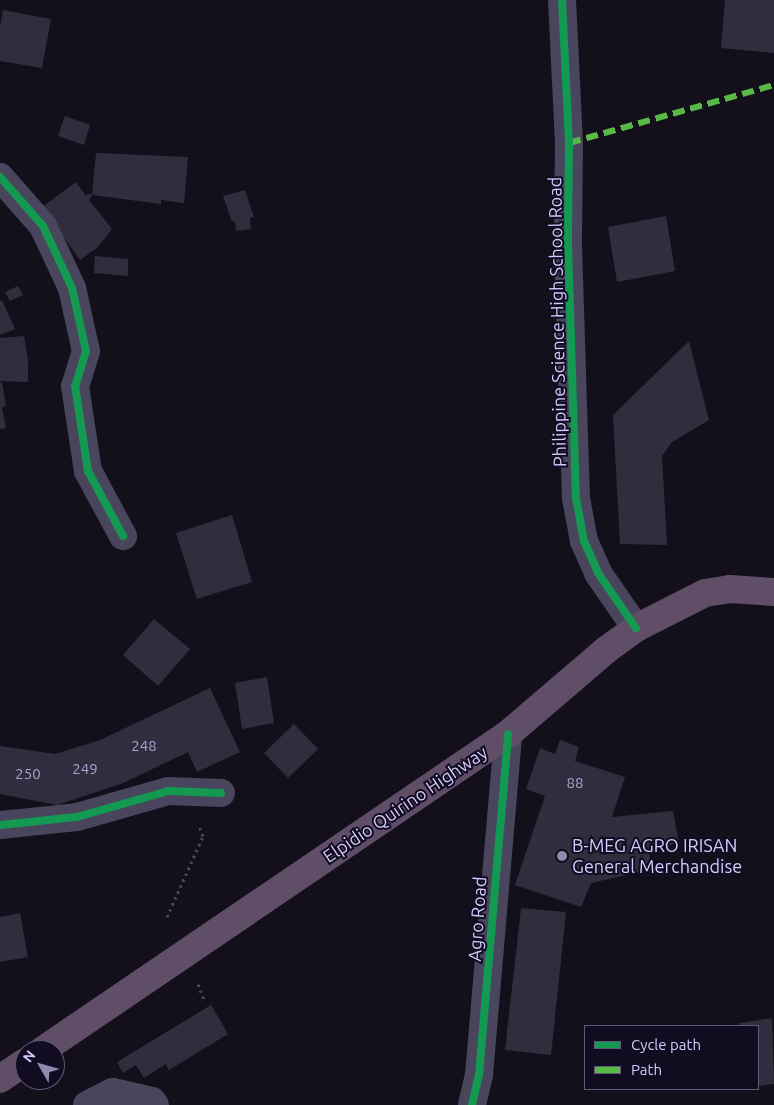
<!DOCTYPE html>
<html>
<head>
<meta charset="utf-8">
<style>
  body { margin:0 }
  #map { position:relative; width:774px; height:1105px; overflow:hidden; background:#13101b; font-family:Ubuntu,sans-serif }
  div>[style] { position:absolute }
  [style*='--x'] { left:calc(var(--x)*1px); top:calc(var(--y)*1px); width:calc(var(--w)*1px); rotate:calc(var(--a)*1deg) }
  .building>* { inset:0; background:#312d3e }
  .path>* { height:3px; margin-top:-1.5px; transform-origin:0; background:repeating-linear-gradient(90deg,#434e5c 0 2.5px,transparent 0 6.5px) }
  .minor>* { height:28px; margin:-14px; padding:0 14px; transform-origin:14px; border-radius:14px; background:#48455c }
  .tertiary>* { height:28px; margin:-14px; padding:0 14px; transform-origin:14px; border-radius:14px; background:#48455c }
  .trunk>* { height:28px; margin:-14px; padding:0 14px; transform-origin:14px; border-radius:14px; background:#604d68 }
  .quiet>* { height:6px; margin-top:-3px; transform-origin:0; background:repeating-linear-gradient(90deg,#58b947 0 12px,transparent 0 18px) }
  .cycleway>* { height:8px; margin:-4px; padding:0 4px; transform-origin:4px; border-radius:4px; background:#139951 }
  .dots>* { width:14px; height:14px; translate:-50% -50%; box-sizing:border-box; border:2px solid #110c1f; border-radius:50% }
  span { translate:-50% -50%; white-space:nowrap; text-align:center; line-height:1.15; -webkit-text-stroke:4px #110c1f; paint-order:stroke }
  .number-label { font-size:15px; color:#aca3cf }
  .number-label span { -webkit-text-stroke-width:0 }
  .street-label { font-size:18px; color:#d5caff }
  .poi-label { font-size:18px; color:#d5caff }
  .left { translate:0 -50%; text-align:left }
  .legend { position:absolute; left:584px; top:1025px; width:175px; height:65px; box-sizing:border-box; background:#110c1f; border:1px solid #5f5879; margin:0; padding:6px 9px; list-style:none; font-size:15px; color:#d5caff }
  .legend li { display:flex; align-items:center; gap:10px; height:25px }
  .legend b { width:25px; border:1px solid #5f5879 }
  .north { position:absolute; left:15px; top:1040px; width:50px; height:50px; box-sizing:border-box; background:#110c1f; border:1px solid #5f5879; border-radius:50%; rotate:308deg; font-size:14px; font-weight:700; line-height:20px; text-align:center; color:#d5caff }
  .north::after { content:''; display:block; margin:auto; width:18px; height:22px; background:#9189af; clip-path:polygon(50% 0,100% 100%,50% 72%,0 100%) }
</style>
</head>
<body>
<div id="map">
  <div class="building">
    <div style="clip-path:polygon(725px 0,774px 0,774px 53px,721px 48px)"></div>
    <div style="clip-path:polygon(3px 10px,51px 19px,42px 68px,0 61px,0 27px)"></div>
    <div style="clip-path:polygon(65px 116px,90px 125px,84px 145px,58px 136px)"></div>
    <div style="clip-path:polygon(96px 153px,188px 157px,184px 203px,161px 200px,161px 204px,92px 195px)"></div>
    <div style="clip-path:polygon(76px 182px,86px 196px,90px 193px,92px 196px,89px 200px,112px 229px,98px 247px,80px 260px,42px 207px)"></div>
    <div style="clip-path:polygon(245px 190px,254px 217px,250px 218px,251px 229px,236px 231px,235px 221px,232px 222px,223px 196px)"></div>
    <div style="clip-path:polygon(666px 216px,675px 271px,617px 282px,608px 227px)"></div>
    <div style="clip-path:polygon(95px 256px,128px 259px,128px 276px,94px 273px)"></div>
    <div style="clip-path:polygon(18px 286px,23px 295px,10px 301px,5px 292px)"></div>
    <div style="clip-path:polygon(2px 300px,15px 329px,0 335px,0 301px)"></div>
    <div style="clip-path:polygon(24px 336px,28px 361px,28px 382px,0 381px,0 338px)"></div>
    <div style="clip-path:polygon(689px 341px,709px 420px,672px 442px,662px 456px,667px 545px,620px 544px,613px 415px)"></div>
    <div style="clip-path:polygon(2px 382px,6px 406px,2px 407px,6px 428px,0 429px,0 383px)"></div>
    <div style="clip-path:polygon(232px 515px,252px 582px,197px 599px,176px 533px)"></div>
    <div style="clip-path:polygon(154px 619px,190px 649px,158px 686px,123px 655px)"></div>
    <div style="clip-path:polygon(267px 677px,274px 723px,242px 729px,235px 683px)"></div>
    <div style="clip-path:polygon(210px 688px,240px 752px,197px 772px,188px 752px,121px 784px,57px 805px,0 794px,0 746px,55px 754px,100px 740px)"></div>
    <div style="clip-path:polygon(294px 724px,318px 749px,288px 778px,264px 753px)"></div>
    <div style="clip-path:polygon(560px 740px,579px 747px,575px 761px,625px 777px,612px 817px,673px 811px,679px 843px,648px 850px,653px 869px,591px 883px,581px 907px,515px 885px,545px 796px,526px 789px,540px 748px,555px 754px)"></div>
    <div style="clip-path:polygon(521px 908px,566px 912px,551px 1055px,505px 1050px)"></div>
    <div style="clip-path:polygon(20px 913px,28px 957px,0 962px,0 917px)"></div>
    <div style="clip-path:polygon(211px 1005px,228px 1034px,169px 1070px,166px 1064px,144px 1078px,136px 1065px,123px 1073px,117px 1062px)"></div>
    <div style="clip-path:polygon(772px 1018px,774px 1084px,758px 1086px,758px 1026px,740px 1026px,739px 1023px)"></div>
  </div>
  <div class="path">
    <div style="--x:167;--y:917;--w:89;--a:-66"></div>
    <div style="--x:203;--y:836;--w:11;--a:-112"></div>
    <div style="--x:198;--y:984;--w:19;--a:69"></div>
  </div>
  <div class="minor">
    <div style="--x:0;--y:177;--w:65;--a:48.7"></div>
    <div style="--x:43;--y:226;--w:68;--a:64.9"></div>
    <div style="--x:72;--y:288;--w:65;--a:77.5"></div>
    <div style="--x:86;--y:351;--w:37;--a:107"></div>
    <div style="--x:75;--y:386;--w:86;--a:81.3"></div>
    <div style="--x:88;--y:471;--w:74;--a:61.7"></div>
    <div style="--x:0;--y:825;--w:77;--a:-5.9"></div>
    <div style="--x:77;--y:817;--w:95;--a:-15.9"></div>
    <div style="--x:168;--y:791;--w:53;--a:2.2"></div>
    <div style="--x:87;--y:1105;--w:29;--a:-27"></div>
    <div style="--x:113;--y:1092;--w:40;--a:13"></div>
    <div style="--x:152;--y:1101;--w:5;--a:53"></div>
    <div style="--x:472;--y:1105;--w:31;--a:-77"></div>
    <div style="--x:479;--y:1075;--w:342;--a:-85.1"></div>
  </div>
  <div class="tertiary">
    <div style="--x:562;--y:0;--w:143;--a:87.2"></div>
    <div style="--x:569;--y:143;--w:102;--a:90.6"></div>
    <div style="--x:568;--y:245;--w:253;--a:88.2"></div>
    <div style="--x:576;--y:498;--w:44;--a:79.5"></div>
    <div style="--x:584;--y:541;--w:35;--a:66"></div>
    <div style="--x:598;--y:573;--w:67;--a:55.4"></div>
  </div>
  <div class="trunk">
    <div style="--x:43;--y:1050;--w:562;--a:-34.2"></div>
    <div style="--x:508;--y:734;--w:129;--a:-40.6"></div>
    <div style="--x:606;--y:650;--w:37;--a:-36"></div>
    <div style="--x:636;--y:628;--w:77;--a:-26.9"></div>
    <div style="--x:705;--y:593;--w:25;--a:-9"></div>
    <div style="--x:730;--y:589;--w:44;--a:3.9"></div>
    <div style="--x:0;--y:1079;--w:30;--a:-34"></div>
  </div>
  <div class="quiet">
    <div style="--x:569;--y:143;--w:213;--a:-15.8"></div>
  </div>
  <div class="cycleway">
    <div style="--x:562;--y:0;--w:143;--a:87.2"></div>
    <div style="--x:569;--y:143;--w:102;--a:90.6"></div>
    <div style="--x:568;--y:245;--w:253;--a:88.2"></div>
    <div style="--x:576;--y:498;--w:44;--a:79.5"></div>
    <div style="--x:584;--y:541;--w:35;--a:66"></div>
    <div style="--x:598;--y:573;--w:67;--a:55.4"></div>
    <div style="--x:0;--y:177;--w:65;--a:48.7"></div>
    <div style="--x:43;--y:226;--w:68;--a:64.9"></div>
    <div style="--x:72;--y:288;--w:65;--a:77.5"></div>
    <div style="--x:86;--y:351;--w:37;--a:107"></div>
    <div style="--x:75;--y:386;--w:86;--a:81.3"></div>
    <div style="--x:88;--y:471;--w:74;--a:61.7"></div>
    <div style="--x:0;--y:825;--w:77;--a:-5.9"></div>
    <div style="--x:77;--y:817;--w:95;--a:-15.9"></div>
    <div style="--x:168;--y:791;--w:53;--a:2.2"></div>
    <div style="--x:472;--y:1105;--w:31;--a:-77"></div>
    <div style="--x:479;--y:1075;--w:342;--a:-85.1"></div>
  </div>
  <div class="dots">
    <div style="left:562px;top:856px;background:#9189af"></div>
  </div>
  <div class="number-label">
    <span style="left:144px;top:746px">248</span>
    <span style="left:85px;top:769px">249</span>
    <span style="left:28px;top:774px">250</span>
    <span style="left:575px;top:783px">88</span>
  </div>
  <div class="street-label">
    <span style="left:557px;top:322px;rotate:-91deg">Philippine Science High School Road</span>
    <span style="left:405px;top:804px;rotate:-34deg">Elpidio Quirino Highway</span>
    <span style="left:477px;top:919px;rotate:-86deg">Agro Road</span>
  </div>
  <div class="poi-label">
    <span class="left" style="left:572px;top:856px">B-MEG AGRO IRISAN<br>General Merchandise</span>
  </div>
  <ul class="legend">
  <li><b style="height:6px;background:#139951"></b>Cycle path</li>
  <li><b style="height:6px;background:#58b947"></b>Path</li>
  </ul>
  <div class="north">N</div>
</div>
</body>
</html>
